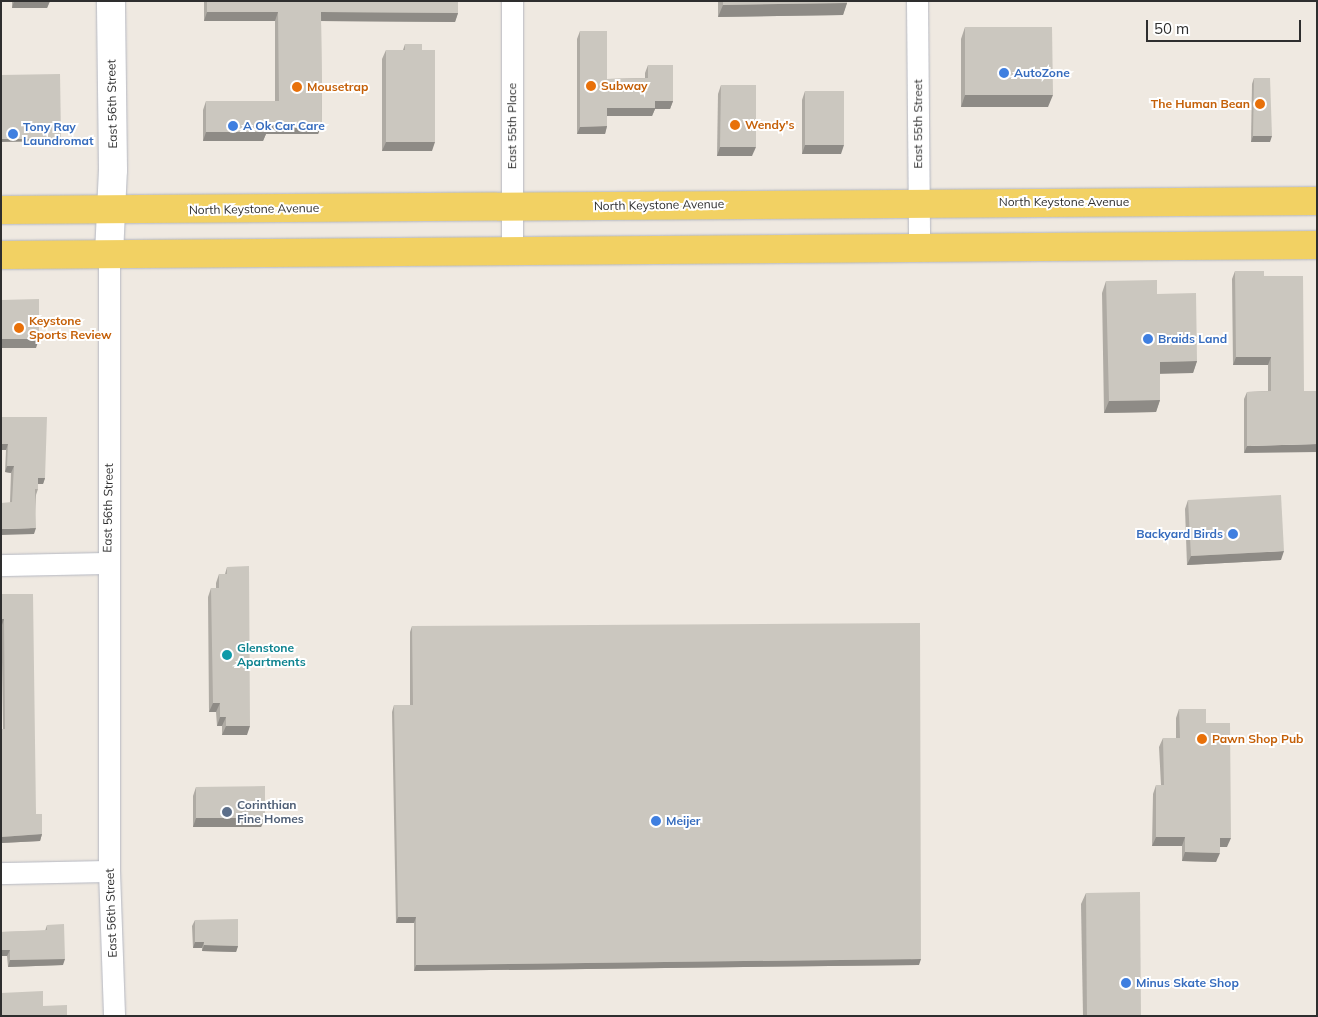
<!DOCTYPE html>
<html>
<head>
<meta charset="utf-8">
<style>
  body { margin:0 }
  #map { position:relative; width:1318px; height:1017px; overflow:hidden; background:#efe9e1; font-family:Mulish,sans-serif }
  div>[style] { position:absolute }
  [style*='--x'] { left:calc(var(--x)*1px); top:calc(var(--y)*1px); width:calc(var(--w)*1px); rotate:calc(var(--a)*1deg) }
  .roads { filter:drop-shadow(0 0 1px #b4b7c1) drop-shadow(0 0 1px #b4b7c1) }
  .street>* { height:21px; margin:-10.5px; padding:0 10.5px; transform-origin:10.5px; border-radius:10.5px; background:#fff }
  .secondary>* { height:28px; margin:-14px; padding:0 14px; transform-origin:14px; border-radius:14px; background:#fff }
  .primary>* { height:28px; margin:-14px; padding:0 14px; transform-origin:14px; border-radius:14px; background:#f2d163 }
  .wall>* { inset:0; background:#afaba4 }
  .shaded-wall>* { inset:0; background:#8e8b86 }
  .building>* { inset:0; background:#cbc7bf }
  .dots>* { width:14px; height:14px; translate:-50% -50%; box-sizing:border-box; border:2px solid #fff; border-radius:50% }
  span { translate:-50% -50%; white-space:nowrap; text-align:center; line-height:1.15; -webkit-text-stroke:4px #fff; paint-order:stroke }
  .shop-label { font-size:12px; color:#366cbe; font-weight:700 }
  .left { translate:0 -50%; text-align:left }
  .right { translate:-100% -50%; text-align:right }
  .food-label { font-size:12px; color:#c56008; font-weight:700 }
  .street-label { font-size:12px; color:#2e2e2e }
  .culture-label { font-size:12px; color:#0d838f; font-weight:700 }
  .service-label { font-size:12px; color:#4e5e75; font-weight:700 }
  .frame { position:absolute; inset:0; border:2px solid #2e2e2e; pointer-events:none }
  .scale { position:absolute; left:1146px; top:20px; width:155px; height:22px; box-sizing:border-box; border:2px solid #2e2e2e; border-top:0; padding-left:6px; font-size:15px; line-height:18px; white-space:nowrap; color:#2e2e2e; -webkit-text-stroke:4px #fff; paint-order:stroke }
</style>
</head>
<body>
<div id="map">
  <div class="roads">
    <div class="street">
      <div style="--x:917;--y:1;--w:246;--a:89.5"></div>
      <div style="--x:512;--y:250;--w:249;--a:-90"></div>
      <div style="--x:109;--y:254;--w:617;--a:90"></div>
      <div style="--x:109;--y:871;--w:145;--a:88"></div>
      <div style="--x:1;--y:565;--w:106;--a:-1.1"></div>
      <div style="--x:1;--y:873;--w:108;--a:-1.1"></div>
    </div>
    <div class="secondary">
      <div style="--x:109;--y:254;--w:84;--a:-87.3"></div>
      <div style="--x:113;--y:170;--w:169;--a:-90.7"></div>
    </div>
    <div class="primary">
      <div style="--x:1;--y:210;--w:1316;--a:-0.39"></div>
      <div style="--x:1;--y:255;--w:1316;--a:-0.44"></div>
    </div>
  </div>
  <div class="wall">
    <div style="clip-path:polygon(12px 1px,50px 1px,47px 8px,12px 8px)"></div>
    <div style="clip-path:polygon(204px 1px,458px 1px,458px 13px,455px 22px,321px 21px,322px 125px,318px 134px,266px 134px,263px 141px,203px 141px,203px 110px,206px 101px,275px 101px,275px 21px,204px 21px)"></div>
    <div style="clip-path:polygon(718px 1px,847px 1px,847px 3px,843px 15px,718px 17px)"></div>
    <div style="clip-path:polygon(965px 27px,1048px 107px,961px 107px,961px 39px)"></div>
    <div style="clip-path:polygon(580px 31px,607px 79px,645px 78px,645px 73px,648px 65px,673px 101px,670px 109px,655px 109px,652px 116px,607px 116px,607px 126px,605px 134px,577px 134px,577px 39px)"></div>
    <div style="clip-path:polygon(405px 44px,422px 50px,432px 151px,382px 151px,382px 59px,386px 50px,403px 50px)"></div>
    <div style="clip-path:polygon(1254px 78px,1270px 142px,1251px 142px,1252px 84px)"></div>
    <div style="clip-path:polygon(721px 85px,752px 156px,717px 156px,718px 94px)"></div>
    <div style="clip-path:polygon(805px 91px,841px 154px,802px 154px,802px 100px)"></div>
    <div style="clip-path:polygon(1235px 271px,1264px 276px,1304px 391px,1244px 453px,1244px 399px,1247px 392px,1268px 391px,1268px 365px,1233px 365px,1232px 279px)"></div>
    <div style="clip-path:polygon(1106px 281px,1197px 361px,1193px 373px,1160px 373px,1160px 400px,1156px 412px,1104px 413px,1102px 293px)"></div>
    <div style="clip-path:polygon(1px 417px,45px 478px,43px 484px,38px 484px,38px 489px,36px 495px,34px 534px,10px 502px,11px 473px,5px 472px,6px 450px,1px 450px)"></div>
    <div style="clip-path:polygon(1188px 500px,1281px 560px,1187px 565px,1185px 509px)"></div>
    <div style="clip-path:polygon(227px 567px,247px 735px,222px 735px,222px 726px,217px 726px,216px 712px,209px 712px,208px 597px,211px 588px,216px 588px,216px 583px,219px 574px,225px 574px)"></div>
    <div style="clip-path:polygon(1px 594px,36px 814px,42px 834px,40px 841px,1px 843px,1px 729px,3px 729px)"></div>
    <div style="clip-path:polygon(412px 626px,919px 965px,414px 971px,414px 923px,396px 923px,392px 712px,394px 705px,410px 705px,410px 632px)"></div>
    <div style="clip-path:polygon(1179px 709px,1206px 723px,1227px 847px,1220px 847px,1216px 862px,1182px 861px,1182px 846px,1152px 846px,1153px 794px,1156px 785px,1161px 785px,1159px 747px,1163px 738px,1176px 738px,1176px 718px)"></div>
    <div style="clip-path:polygon(196px 787px,265px 818px,261px 827px,193px 827px,193px 796px)"></div>
    <div style="clip-path:polygon(1086px 893px,1141px 1016px,1083px 1016px,1081px 904px)"></div>
    <div style="clip-path:polygon(195px 920px,238px 946px,236px 952px,202px 951px,202px 948px,193px 948px,192px 926px)"></div>
    <div style="clip-path:polygon(47px 925px,63px 965px,8px 967px,7px 956px,1px 932px,45px 931px)"></div>
  </div>
  <div class="shaded-wall">
    <div style="clip-path:polygon(14px 1px,50px 1px,47px 8px,12px 8px)"></div>
    <div style="clip-path:polygon(847px 3px,843px 15px,718px 17px,723px 5px)"></div>
    <div style="clip-path:polygon(207px 12px,278px 12px,275px 21px,204px 21px)"></div>
    <div style="clip-path:polygon(321px 12px,458px 13px,455px 22px,318px 21px)"></div>
    <div style="clip-path:polygon(965px 95px,1053px 95px,1048px 107px,961px 107px)"></div>
    <div style="clip-path:polygon(655px 101px,673px 101px,670px 109px,655px 109px,652px 116px,604px 116px,607px 108px)"></div>
    <div style="clip-path:polygon(267px 125px,322px 125px,318px 134px,266px 134px,263px 141px,203px 141px,206px 132px)"></div>
    <div style="clip-path:polygon(607px 126px,605px 134px,577px 134px,580px 127px)"></div>
    <div style="clip-path:polygon(1253px 136px,1272px 136px,1270px 142px,1251px 142px)"></div>
    <div style="clip-path:polygon(61px 138px,60px 141px,1px 142px,1px 139px)"></div>
    <div style="clip-path:polygon(386px 142px,435px 142px,432px 151px,382px 151px)"></div>
    <div style="clip-path:polygon(805px 145px,844px 145px,841px 154px,802px 154px)"></div>
    <div style="clip-path:polygon(720px 147px,756px 147px,752px 156px,717px 156px)"></div>
    <div style="clip-path:polygon(1px 339px,39px 339px,36px 348px,1px 348px)"></div>
    <div style="clip-path:polygon(1236px 357px,1271px 357px,1268px 365px,1233px 365px)"></div>
    <div style="clip-path:polygon(1197px 361px,1193px 373px,1155px 374px,1160px 362px)"></div>
    <div style="clip-path:polygon(1160px 400px,1156px 412px,1104px 413px,1109px 401px)"></div>
    <div style="clip-path:polygon(1px 444px,8px 444px,6px 450px,1px 450px)"></div>
    <div style="clip-path:polygon(1317px 444px,1317px 452px,1244px 453px,1247px 446px)"></div>
    <div style="clip-path:polygon(7px 466px,14px 466px,11px 473px,5px 472px)"></div>
    <div style="clip-path:polygon(38px 478px,45px 478px,43px 484px,36px 484px)"></div>
    <div style="clip-path:polygon(36px 528px,34px 534px,1px 535px,1px 529px)"></div>
    <div style="clip-path:polygon(1284px 551px,1281px 560px,1187px 565px,1191px 556px)"></div>
    <div style="clip-path:polygon(1px 619px,4px 619px,2px 625px,1px 625px)"></div>
    <div style="clip-path:polygon(213px 703px,220px 703px,216px 712px,209px 712px)"></div>
    <div style="clip-path:polygon(220px 717px,226px 717px,222px 726px,217px 726px)"></div>
    <div style="clip-path:polygon(226px 726px,250px 726px,247px 735px,222px 735px)"></div>
    <div style="clip-path:polygon(196px 818px,265px 818px,261px 827px,193px 827px)"></div>
    <div style="clip-path:polygon(42px 834px,40px 841px,1px 843px,1px 837px)"></div>
    <div style="clip-path:polygon(1156px 837px,1185px 837px,1182px 846px,1152px 846px)"></div>
    <div style="clip-path:polygon(1220px 838px,1231px 838px,1227px 847px,1216px 847px)"></div>
    <div style="clip-path:polygon(1185px 852px,1220px 853px,1216px 862px,1182px 861px)"></div>
    <div style="clip-path:polygon(398px 917px,416px 917px,414px 923px,396px 923px)"></div>
    <div style="clip-path:polygon(195px 942px,204px 942px,202px 948px,193px 948px)"></div>
    <div style="clip-path:polygon(204px 945px,238px 946px,236px 952px,202px 951px)"></div>
    <div style="clip-path:polygon(1px 950px,10px 950px,7px 956px,1px 956px)"></div>
    <div style="clip-path:polygon(65px 959px,63px 965px,8px 967px,10px 960px)"></div>
    <div style="clip-path:polygon(921px 959px,919px 965px,414px 971px,416px 965px)"></div>
  </div>
  <div class="building">
    <div style="clip-path:polygon(207px 1px,458px 1px,458px 13px,321px 12px,322px 125px,267px 125px,267px 132px,206px 132px,206px 101px,279px 101px,278px 12px,207px 12px)"></div>
    <div style="clip-path:polygon(723px 1px,847px 1px,847px 3px,723px 5px)"></div>
    <div style="clip-path:polygon(965px 27px,1052px 27px,1053px 95px,965px 95px)"></div>
    <div style="clip-path:polygon(580px 31px,607px 31px,607px 79px,648px 78px,648px 65px,673px 65px,673px 101px,655px 101px,655px 108px,607px 108px,607px 126px,580px 127px)"></div>
    <div style="clip-path:polygon(405px 44px,422px 44px,422px 50px,435px 50px,435px 142px,386px 142px,386px 50px,405px 50px)"></div>
    <div style="clip-path:polygon(60px 74px,61px 138px,1px 139px,1px 75px)"></div>
    <div style="clip-path:polygon(1254px 78px,1270px 78px,1272px 136px,1253px 136px)"></div>
    <div style="clip-path:polygon(721px 85px,756px 85px,756px 147px,720px 147px)"></div>
    <div style="clip-path:polygon(805px 91px,844px 91px,844px 145px,805px 145px)"></div>
    <div style="clip-path:polygon(1235px 271px,1264px 271px,1264px 276px,1303px 276px,1304px 391px,1317px 391px,1317px 444px,1247px 446px,1247px 392px,1271px 391px,1271px 357px,1236px 357px)"></div>
    <div style="clip-path:polygon(1157px 280px,1157px 294px,1196px 293px,1197px 361px,1160px 362px,1160px 400px,1109px 401px,1106px 281px)"></div>
    <div style="clip-path:polygon(39px 299px,39px 339px,1px 339px,1px 300px)"></div>
    <div style="clip-path:polygon(1px 417px,47px 417px,45px 478px,38px 478px,38px 489px,35px 489px,36px 528px,1px 529px,1px 503px,12px 502px,14px 466px,7px 466px,8px 444px,1px 444px)"></div>
    <div style="clip-path:polygon(1281px 495px,1284px 551px,1191px 556px,1188px 500px)"></div>
    <div style="clip-path:polygon(249px 566px,250px 726px,226px 726px,226px 717px,220px 717px,220px 703px,213px 703px,211px 588px,219px 588px,219px 574px,227px 574px,227px 567px)"></div>
    <div style="clip-path:polygon(1px 594px,33px 594px,36px 814px,42px 814px,42px 834px,1px 837px,1px 729px,5px 729px,4px 619px,1px 619px)"></div>
    <div style="clip-path:polygon(920px 623px,921px 959px,416px 965px,416px 917px,398px 917px,394px 705px,413px 705px,412px 626px)"></div>
    <div style="clip-path:polygon(1179px 709px,1206px 709px,1206px 723px,1230px 723px,1231px 838px,1220px 838px,1220px 853px,1185px 852px,1185px 837px,1156px 837px,1156px 785px,1164px 785px,1163px 738px,1180px 738px)"></div>
    <div style="clip-path:polygon(265px 786px,265px 818px,196px 818px,196px 787px)"></div>
    <div style="clip-path:polygon(1140px 892px,1141px 1016px,1087px 1016px,1086px 893px)"></div>
    <div style="clip-path:polygon(238px 919px,238px 946px,204px 945px,204px 942px,195px 942px,195px 920px)"></div>
    <div style="clip-path:polygon(64px 924px,65px 959px,10px 960px,10px 950px,1px 950px,1px 932px,47px 930px,47px 925px)"></div>
    <div style="clip-path:polygon(43px 991px,43px 1006px,67px 1005px,67px 1016px,1px 1016px,1px 993px)"></div>
  </div>
  <div class="dots">
    <div style="left:1004px;top:73px;background:#3f7fe0"></div>
    <div style="left:591px;top:86px;background:#e8710a"></div>
    <div style="left:297px;top:87px;background:#e8710a"></div>
    <div style="left:1260px;top:104px;background:#e8710a"></div>
    <div style="left:735px;top:125px;background:#e8710a"></div>
    <div style="left:233px;top:126px;background:#3f7fe0"></div>
    <div style="left:13px;top:134px;background:#3f7fe0"></div>
    <div style="left:19px;top:328px;background:#e8710a"></div>
    <div style="left:1148px;top:339px;background:#3f7fe0"></div>
    <div style="left:1233px;top:534px;background:#3f7fe0"></div>
    <div style="left:227px;top:655px;background:#0f9aa8"></div>
    <div style="left:1202px;top:739px;background:#e8710a"></div>
    <div style="left:227px;top:812px;background:#5c6f8a"></div>
    <div style="left:656px;top:821px;background:#3f7fe0"></div>
    <div style="left:1126px;top:983px;background:#3f7fe0"></div>
  </div>
  <div class="shop-label">
    <span class="left" style="left:1014px;top:73px">AutoZone</span>
    <span class="left" style="left:243px;top:126px">A Ok Car Care</span>
    <span class="left" style="left:23px;top:134px">Tony Ray<br>Laundromat</span>
    <span class="left" style="left:1158px;top:339px">Braids Land</span>
    <span class="right" style="left:1223px;top:534px">Backyard Birds</span>
    <span class="left" style="left:666px;top:821px">Meijer</span>
    <span class="left" style="left:1136px;top:983px">Minus Skate Shop</span>
  </div>
  <div class="food-label">
    <span class="left" style="left:601px;top:86px">Subway</span>
    <span class="left" style="left:307px;top:87px">Mousetrap</span>
    <span class="right" style="left:1250px;top:104px">The Human Bean</span>
    <span class="left" style="left:745px;top:125px">Wendy's</span>
    <span class="left" style="left:29px;top:328px">Keystone<br>Sports Review</span>
    <span class="left" style="left:1212px;top:739px">Pawn Shop Pub</span>
  </div>
  <div class="street-label">
    <span style="left:112px;top:104px;rotate:-91deg">East 56th Street</span>
    <span style="left:918px;top:124px;rotate:-90deg">East 55th Street</span>
    <span style="left:512px;top:126px;rotate:-90deg">East 55th Place</span>
    <span style="left:1064px;top:202px">North Keystone Avenue</span>
    <span style="left:659px;top:205px;rotate:-1deg">North Keystone Avenue</span>
    <span style="left:254px;top:209px;rotate:-1deg">North Keystone Avenue</span>
    <span style="left:108px;top:508px;rotate:-89deg">East 56th Street</span>
    <span style="left:111px;top:913px;rotate:-92deg">East 56th Street</span>
  </div>
  <div class="culture-label">
    <span class="left" style="left:237px;top:655px">Glenstone<br>Apartments</span>
  </div>
  <div class="service-label">
    <span class="left" style="left:237px;top:812px">Corinthian<br>Fine Homes</span>
  </div>
  <div class="frame"></div>
  <div class="scale">50 m</div>
</div>
</body>
</html>
